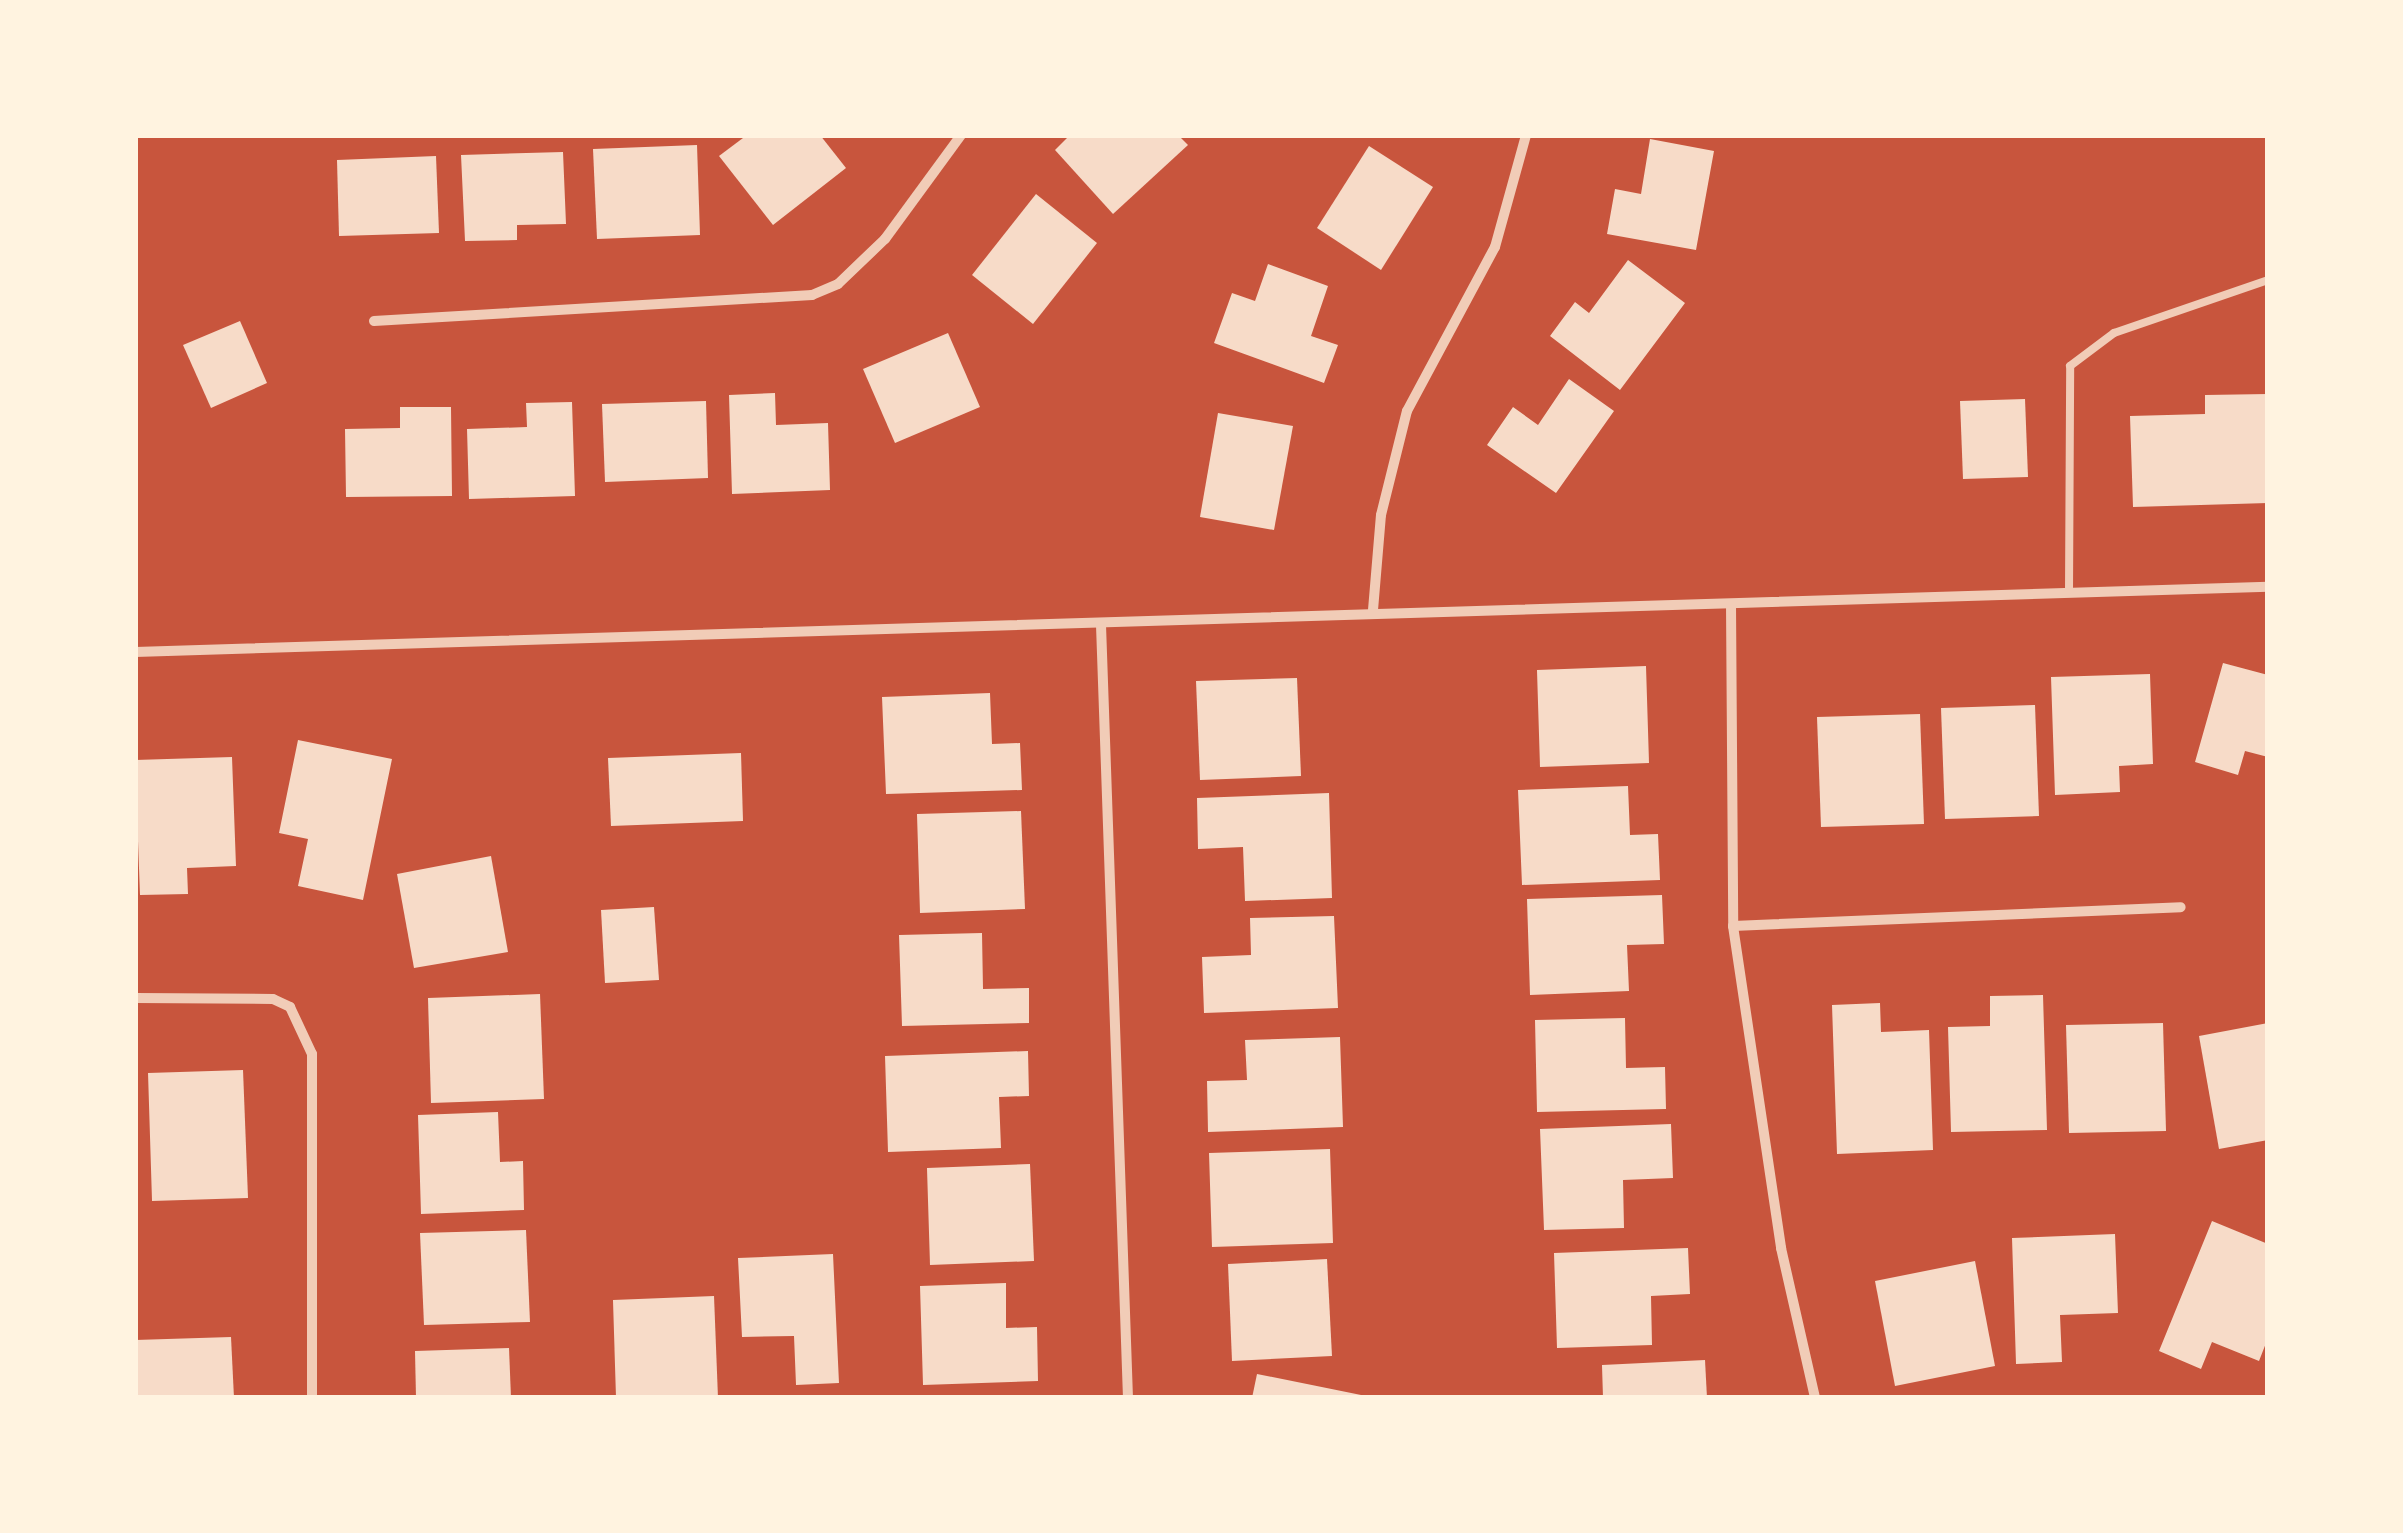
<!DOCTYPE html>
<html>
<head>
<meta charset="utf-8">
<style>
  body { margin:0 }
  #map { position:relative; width:2403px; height:1533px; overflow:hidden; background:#c8553d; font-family:Rubik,sans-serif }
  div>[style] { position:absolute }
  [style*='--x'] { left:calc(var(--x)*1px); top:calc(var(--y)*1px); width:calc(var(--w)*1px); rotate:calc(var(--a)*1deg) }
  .building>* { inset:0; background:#f7dbc8 }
  .service>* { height:8px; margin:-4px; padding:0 4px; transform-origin:4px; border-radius:4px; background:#f1ccb7 }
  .minor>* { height:10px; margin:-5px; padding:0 5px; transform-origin:5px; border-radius:5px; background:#f1ccb7 }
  span { translate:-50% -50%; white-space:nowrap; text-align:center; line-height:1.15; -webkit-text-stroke:8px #fff3e0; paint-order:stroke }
  .frame { position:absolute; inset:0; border:138px solid #fff3e0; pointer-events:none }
</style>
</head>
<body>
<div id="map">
  <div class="building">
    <div style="clip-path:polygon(747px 135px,820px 135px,846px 168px,773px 225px,719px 156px)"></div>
    <div style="clip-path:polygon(1070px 135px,1178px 135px,1188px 145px,1113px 214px,1055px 150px)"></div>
    <div style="clip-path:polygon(1650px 139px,1714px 151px,1696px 250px,1607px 234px,1615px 189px,1641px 194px)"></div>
    <div style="clip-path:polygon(697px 145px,700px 235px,597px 239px,593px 149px)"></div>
    <div style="clip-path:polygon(1369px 146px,1433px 187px,1381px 270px,1317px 228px)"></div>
    <div style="clip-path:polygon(563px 152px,566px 224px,517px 225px,517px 240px,465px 241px,461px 155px)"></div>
    <div style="clip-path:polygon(436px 156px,439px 233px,339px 236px,337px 160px)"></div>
    <div style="clip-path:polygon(1036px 194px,1097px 243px,1033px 324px,972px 275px)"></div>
    <div style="clip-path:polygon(1628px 260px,1685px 303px,1620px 390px,1550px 336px,1575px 302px,1589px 313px)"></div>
    <div style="clip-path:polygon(1268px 264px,1328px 286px,1311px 336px,1338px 345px,1324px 383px,1214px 343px,1232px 293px,1255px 301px)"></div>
    <div style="clip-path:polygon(240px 321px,267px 383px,211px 408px,183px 345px)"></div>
    <div style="clip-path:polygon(948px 333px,980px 407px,895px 443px,863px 369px)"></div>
    <div style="clip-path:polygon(1569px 379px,1614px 411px,1556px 493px,1487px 445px,1513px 407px,1538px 425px)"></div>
    <div style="clip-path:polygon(775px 393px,776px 425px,828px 423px,830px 490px,732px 494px,729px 395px)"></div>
    <div style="clip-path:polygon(2268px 394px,2268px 503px,2133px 507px,2130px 416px,2205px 414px,2205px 395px)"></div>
    <div style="clip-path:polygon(2025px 399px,2028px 477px,1963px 479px,1960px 401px)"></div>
    <div style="clip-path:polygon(706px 401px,708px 478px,605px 482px,602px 404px)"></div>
    <div style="clip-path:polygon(572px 402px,575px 496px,469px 499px,467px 429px,527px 427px,526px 403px)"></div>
    <div style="clip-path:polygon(400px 407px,451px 407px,452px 496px,346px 497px,345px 429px,400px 428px)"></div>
    <div style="clip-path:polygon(1218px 413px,1293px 426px,1274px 530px,1200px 517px)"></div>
    <div style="clip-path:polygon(2223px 663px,2268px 675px,2268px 757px,2245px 751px,2238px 775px,2195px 762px)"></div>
    <div style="clip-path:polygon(1646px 666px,1649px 763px,1540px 767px,1537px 670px)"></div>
    <div style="clip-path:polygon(2150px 674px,2153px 764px,2119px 766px,2120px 792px,2055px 795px,2051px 677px)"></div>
    <div style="clip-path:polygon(1297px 678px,1301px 776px,1200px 780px,1196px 681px)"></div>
    <div style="clip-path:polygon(990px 693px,992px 744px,1020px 743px,1022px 790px,886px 794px,882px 697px)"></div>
    <div style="clip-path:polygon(2035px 705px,2039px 816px,1945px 819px,1941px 708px)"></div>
    <div style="clip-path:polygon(1920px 714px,1924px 824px,1821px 827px,1817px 717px)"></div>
    <div style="clip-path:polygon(298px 740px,392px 759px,363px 900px,298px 886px,308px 839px,279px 833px)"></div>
    <div style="clip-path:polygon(741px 753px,743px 821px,611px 826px,608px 758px)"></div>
    <div style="clip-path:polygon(232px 757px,236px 866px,187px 868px,188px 894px,140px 895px,135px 760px)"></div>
    <div style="clip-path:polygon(1628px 786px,1630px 835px,1658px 834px,1660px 880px,1522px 885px,1518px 790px)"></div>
    <div style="clip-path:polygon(1329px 793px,1332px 898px,1245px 901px,1243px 847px,1198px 849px,1197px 798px)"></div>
    <div style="clip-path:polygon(1021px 811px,1025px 909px,920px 913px,917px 814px)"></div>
    <div style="clip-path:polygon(491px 856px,508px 952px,414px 968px,397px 874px)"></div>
    <div style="clip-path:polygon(1662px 895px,1664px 944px,1627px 945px,1629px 991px,1530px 995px,1527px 899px)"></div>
    <div style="clip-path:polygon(654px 907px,659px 980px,605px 983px,601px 910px)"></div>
    <div style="clip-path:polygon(1334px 916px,1338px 1008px,1204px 1013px,1202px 957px,1251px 955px,1250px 918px)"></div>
    <div style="clip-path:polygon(982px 933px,983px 989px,1029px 988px,1029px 1023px,902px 1026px,899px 935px)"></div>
    <div style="clip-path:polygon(540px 994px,544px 1099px,431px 1103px,428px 998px)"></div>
    <div style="clip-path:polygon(2043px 995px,2047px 1130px,1951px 1132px,1948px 1027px,1990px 1026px,1990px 996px)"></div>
    <div style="clip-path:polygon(1880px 1003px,1881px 1032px,1929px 1030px,1933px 1150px,1837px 1154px,1832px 1005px)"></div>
    <div style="clip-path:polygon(1625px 1018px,1626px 1068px,1665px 1067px,1666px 1109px,1537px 1112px,1535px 1020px)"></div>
    <div style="clip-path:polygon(2163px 1023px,2166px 1131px,2069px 1133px,2066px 1025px)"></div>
    <div style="clip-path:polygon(2268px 1023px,2268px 1140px,2219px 1149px,2199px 1036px)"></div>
    <div style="clip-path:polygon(1340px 1037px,1343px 1127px,1208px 1132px,1207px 1081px,1247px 1080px,1245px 1040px)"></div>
    <div style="clip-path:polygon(1028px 1051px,1029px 1096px,999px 1097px,1001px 1148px,888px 1152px,885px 1056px)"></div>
    <div style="clip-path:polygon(243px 1070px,248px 1198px,152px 1201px,148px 1073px)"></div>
    <div style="clip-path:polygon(498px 1112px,500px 1162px,523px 1161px,524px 1210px,421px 1214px,418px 1115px)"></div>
    <div style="clip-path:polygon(1671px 1124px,1673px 1178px,1623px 1180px,1624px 1228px,1544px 1230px,1540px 1129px)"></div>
    <div style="clip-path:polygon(1330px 1149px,1333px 1243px,1212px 1247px,1209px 1153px)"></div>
    <div style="clip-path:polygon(1030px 1164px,1034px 1261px,930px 1265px,927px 1168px)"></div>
    <div style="clip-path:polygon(2212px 1221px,2268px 1244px,2268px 1338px,2259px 1361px,2212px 1342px,2201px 1369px,2159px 1351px)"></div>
    <div style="clip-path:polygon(526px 1230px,530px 1322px,424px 1325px,420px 1233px)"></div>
    <div style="clip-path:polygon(2115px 1234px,2118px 1313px,2060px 1315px,2062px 1362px,2016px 1364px,2012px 1238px)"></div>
    <div style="clip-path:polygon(1688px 1248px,1690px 1294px,1651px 1296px,1652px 1345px,1557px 1348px,1554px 1253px)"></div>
    <div style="clip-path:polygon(833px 1254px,839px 1383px,796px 1385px,794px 1336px,742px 1337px,738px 1258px)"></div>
    <div style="clip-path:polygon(1327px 1259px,1332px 1356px,1232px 1361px,1228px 1264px)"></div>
    <div style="clip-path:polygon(1975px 1261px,1995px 1366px,1895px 1386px,1875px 1281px)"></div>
    <div style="clip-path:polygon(1006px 1283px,1006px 1328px,1037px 1327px,1038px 1381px,923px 1385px,920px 1286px)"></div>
    <div style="clip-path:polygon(714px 1296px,718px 1398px,616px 1398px,613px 1300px)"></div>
    <div style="clip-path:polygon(231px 1337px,234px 1398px,135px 1398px,135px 1340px)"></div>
    <div style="clip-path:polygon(509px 1348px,511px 1398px,416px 1398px,415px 1351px)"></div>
    <div style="clip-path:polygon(1705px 1360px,1707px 1398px,1603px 1398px,1602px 1365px)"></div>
    <div style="clip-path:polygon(1257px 1374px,1366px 1396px,1366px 1398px,1252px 1398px)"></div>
  </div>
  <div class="service">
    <div style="--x:2069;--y:593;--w:227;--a:-89.7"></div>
    <div style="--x:2070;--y:366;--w:55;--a:-36.9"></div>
    <div style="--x:2114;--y:333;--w:163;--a:-19"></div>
  </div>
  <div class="minor">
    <div style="--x:374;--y:321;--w:439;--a:-3.4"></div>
    <div style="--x:812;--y:295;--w:28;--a:-23"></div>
    <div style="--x:838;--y:284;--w:65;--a:-43.8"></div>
    <div style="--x:885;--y:239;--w:129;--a:-53.8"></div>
    <div style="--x:1731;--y:604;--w:322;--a:89.6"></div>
    <div style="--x:1733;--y:926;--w:326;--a:81.5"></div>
    <div style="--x:1781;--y:1248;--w:154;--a:77.2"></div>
    <div style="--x:1373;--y:610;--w:95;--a:-85.2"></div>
    <div style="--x:1381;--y:515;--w:107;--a:-76"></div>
    <div style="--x:1407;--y:411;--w:186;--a:-61.8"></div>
    <div style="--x:1495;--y:247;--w:116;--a:-74.5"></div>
    <div style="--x:1101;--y:625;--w:773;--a:88"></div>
    <div style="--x:135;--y:652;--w:2134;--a:-1.75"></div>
    <div style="--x:1733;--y:926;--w:448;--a:-2.4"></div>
    <div style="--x:135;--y:998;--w:138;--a:0.4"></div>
    <div style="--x:273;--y:999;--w:19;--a:25"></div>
    <div style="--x:290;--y:1007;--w:52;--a:64.9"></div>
    <div style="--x:312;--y:1054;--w:344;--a:90"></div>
  </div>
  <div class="frame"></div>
</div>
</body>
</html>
